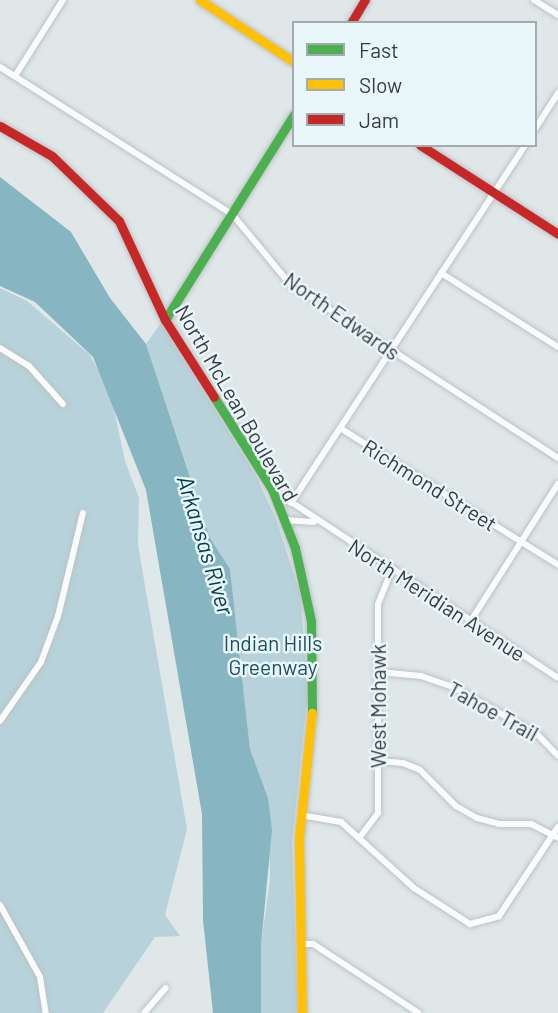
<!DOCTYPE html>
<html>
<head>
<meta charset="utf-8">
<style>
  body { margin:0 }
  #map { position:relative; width:558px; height:1013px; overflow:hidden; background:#e0e7e9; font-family:Barlow,sans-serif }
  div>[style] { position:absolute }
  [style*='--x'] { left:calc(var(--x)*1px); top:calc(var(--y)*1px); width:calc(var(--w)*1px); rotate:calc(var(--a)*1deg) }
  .green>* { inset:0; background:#b7d2da }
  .water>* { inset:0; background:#87b5c2 }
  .roads { filter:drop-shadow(0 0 2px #bcc2c4) drop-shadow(0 0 2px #bcc2c4) }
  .street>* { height:6px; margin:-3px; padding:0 3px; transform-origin:3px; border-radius:3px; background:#fafbfc }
  .fast>* { height:9px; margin:-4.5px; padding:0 4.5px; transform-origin:4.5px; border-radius:4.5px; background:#4caf50 }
  .slow>* { height:9px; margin:-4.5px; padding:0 4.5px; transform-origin:4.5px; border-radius:4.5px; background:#ffc107 }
  .jam>* { height:9px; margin:-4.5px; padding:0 4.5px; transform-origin:4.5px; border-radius:4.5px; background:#c62828 }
  span { translate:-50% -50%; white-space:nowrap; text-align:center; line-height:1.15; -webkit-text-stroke:5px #e9f6fa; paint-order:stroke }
  .street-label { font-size:21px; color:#373c3e }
  .park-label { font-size:21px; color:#1a505e }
  .water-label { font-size:23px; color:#013e4b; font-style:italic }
  .legend { position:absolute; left:292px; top:21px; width:245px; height:126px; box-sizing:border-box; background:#e9f6fa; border:2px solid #a2acaf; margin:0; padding:9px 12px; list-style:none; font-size:21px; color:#373c3e }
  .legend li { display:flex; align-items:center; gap:14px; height:35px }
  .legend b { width:35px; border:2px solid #a2acaf }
</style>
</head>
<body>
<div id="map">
  <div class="green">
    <div style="clip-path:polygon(0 288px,27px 301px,89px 354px,110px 390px,125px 461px,139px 498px,138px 545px,187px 829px,165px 915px,180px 936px,155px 937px,103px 1013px,0 1013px)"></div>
    <div style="clip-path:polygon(161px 323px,255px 474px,276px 519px,300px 593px,308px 691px,292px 842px,298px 1013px,261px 1013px,261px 945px,270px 879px,268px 798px,250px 749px,230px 569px,210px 538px,146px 344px)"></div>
  </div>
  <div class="water">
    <div style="clip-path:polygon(0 177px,71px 232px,110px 298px,146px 344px,210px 538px,230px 569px,250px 749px,268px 798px,272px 830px,261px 945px,261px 1013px,213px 1013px,203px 920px,202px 814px,146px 490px,93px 357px,35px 302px,0 286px)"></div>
  </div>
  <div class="roads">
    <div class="street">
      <div style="--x:534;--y:0;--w:28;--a:32"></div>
      <div style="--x:0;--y:67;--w:275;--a:32.4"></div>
      <div style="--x:232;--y:214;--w:91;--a:50.4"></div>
      <div style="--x:290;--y:284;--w:320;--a:33"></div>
      <div style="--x:15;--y:76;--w:90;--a:-57.7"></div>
      <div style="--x:535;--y:129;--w:43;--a:-57.4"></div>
      <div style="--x:441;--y:273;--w:138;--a:32.3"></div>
      <div style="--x:0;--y:348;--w:34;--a:32"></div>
      <div style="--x:29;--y:366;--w:51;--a:48.2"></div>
      <div style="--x:340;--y:428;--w:257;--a:32.1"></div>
      <div style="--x:273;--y:490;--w:341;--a:33.4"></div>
      <div style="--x:291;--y:503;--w:428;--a:-56.8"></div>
      <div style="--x:285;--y:520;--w:29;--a:4"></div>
      <div style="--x:470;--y:622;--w:164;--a:-57.5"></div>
      <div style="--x:379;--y:672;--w:42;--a:5.4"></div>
      <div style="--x:421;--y:676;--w:36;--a:19"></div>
      <div style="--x:455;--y:688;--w:94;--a:29.3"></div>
      <div style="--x:537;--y:734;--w:30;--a:46"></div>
      <div style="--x:0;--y:721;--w:72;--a:-55.2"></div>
      <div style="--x:41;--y:662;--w:49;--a:-69.7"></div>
      <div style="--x:58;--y:616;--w:106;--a:-76.4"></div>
      <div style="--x:379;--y:761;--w:24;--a:5"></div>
      <div style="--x:403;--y:763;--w:18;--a:22"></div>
      <div style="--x:420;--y:770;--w:51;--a:45"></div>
      <div style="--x:456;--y:806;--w:24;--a:30"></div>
      <div style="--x:477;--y:818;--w:23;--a:15"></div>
      <div style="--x:499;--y:824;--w:32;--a:0"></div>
      <div style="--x:531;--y:824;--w:30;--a:27"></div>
      <div style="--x:300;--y:815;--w:42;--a:9.7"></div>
      <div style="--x:341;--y:822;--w:98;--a:42.1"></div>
      <div style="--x:414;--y:888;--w:67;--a:32.7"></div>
      <div style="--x:470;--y:924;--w:30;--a:-15"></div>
      <div style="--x:499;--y:916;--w:107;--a:-56.5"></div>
      <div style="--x:360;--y:837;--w:30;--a:-53"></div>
      <div style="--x:378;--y:813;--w:209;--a:-90"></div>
      <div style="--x:378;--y:604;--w:35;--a:-68"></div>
      <div style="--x:0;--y:905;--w:82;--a:60.9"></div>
      <div style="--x:40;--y:977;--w:36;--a:81"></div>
      <div style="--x:300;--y:944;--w:13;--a:0"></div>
      <div style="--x:313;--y:944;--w:126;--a:33.1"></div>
      <div style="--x:144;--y:1013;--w:33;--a:-49"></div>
    </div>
    <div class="fast">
      <div style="--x:165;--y:320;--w:243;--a:-57.9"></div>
      <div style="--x:214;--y:397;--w:109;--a:57.8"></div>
      <div style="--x:272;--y:489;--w:63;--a:68.7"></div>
      <div style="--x:295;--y:548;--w:75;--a:77.6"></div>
      <div style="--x:311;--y:621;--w:92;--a:89.4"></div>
    </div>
    <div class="slow">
      <div style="--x:200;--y:0;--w:113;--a:33.4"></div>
      <div style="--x:302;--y:1013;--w:175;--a:-91"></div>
      <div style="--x:299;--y:838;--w:126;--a:-84.1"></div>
    </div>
    <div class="jam">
      <div style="--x:351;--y:23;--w:27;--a:-59"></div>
      <div style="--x:0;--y:126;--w:60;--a:30"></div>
      <div style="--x:52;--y:156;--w:93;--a:44.1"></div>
      <div style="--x:119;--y:221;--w:109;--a:65.1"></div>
      <div style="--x:165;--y:320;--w:91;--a:57.5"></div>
      <div style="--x:420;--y:145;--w:164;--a:32.8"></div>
    </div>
  </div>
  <div class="street-label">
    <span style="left:342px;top:316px;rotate:35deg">North Edwards</span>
    <span style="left:237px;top:403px;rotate:60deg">North McLean Boulevard</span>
    <span style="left:430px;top:485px;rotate:32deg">Richmond Street</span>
    <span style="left:437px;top:600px;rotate:33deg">North Meridian Avenue</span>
    <span style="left:378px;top:706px;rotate:-90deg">West Mohawk</span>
    <span style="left:493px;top:711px;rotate:29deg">Tahoe Trail</span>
  </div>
  <div class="park-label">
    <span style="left:273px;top:655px">Indian Hills<br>Greenway</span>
  </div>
  <div class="water-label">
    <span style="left:206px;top:545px;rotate:73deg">Arkansas River</span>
  </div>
  <ul class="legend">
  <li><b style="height:9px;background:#4caf50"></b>Fast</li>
  <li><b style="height:9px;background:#ffc107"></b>Slow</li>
  <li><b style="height:9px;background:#c62828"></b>Jam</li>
  </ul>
</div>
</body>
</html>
